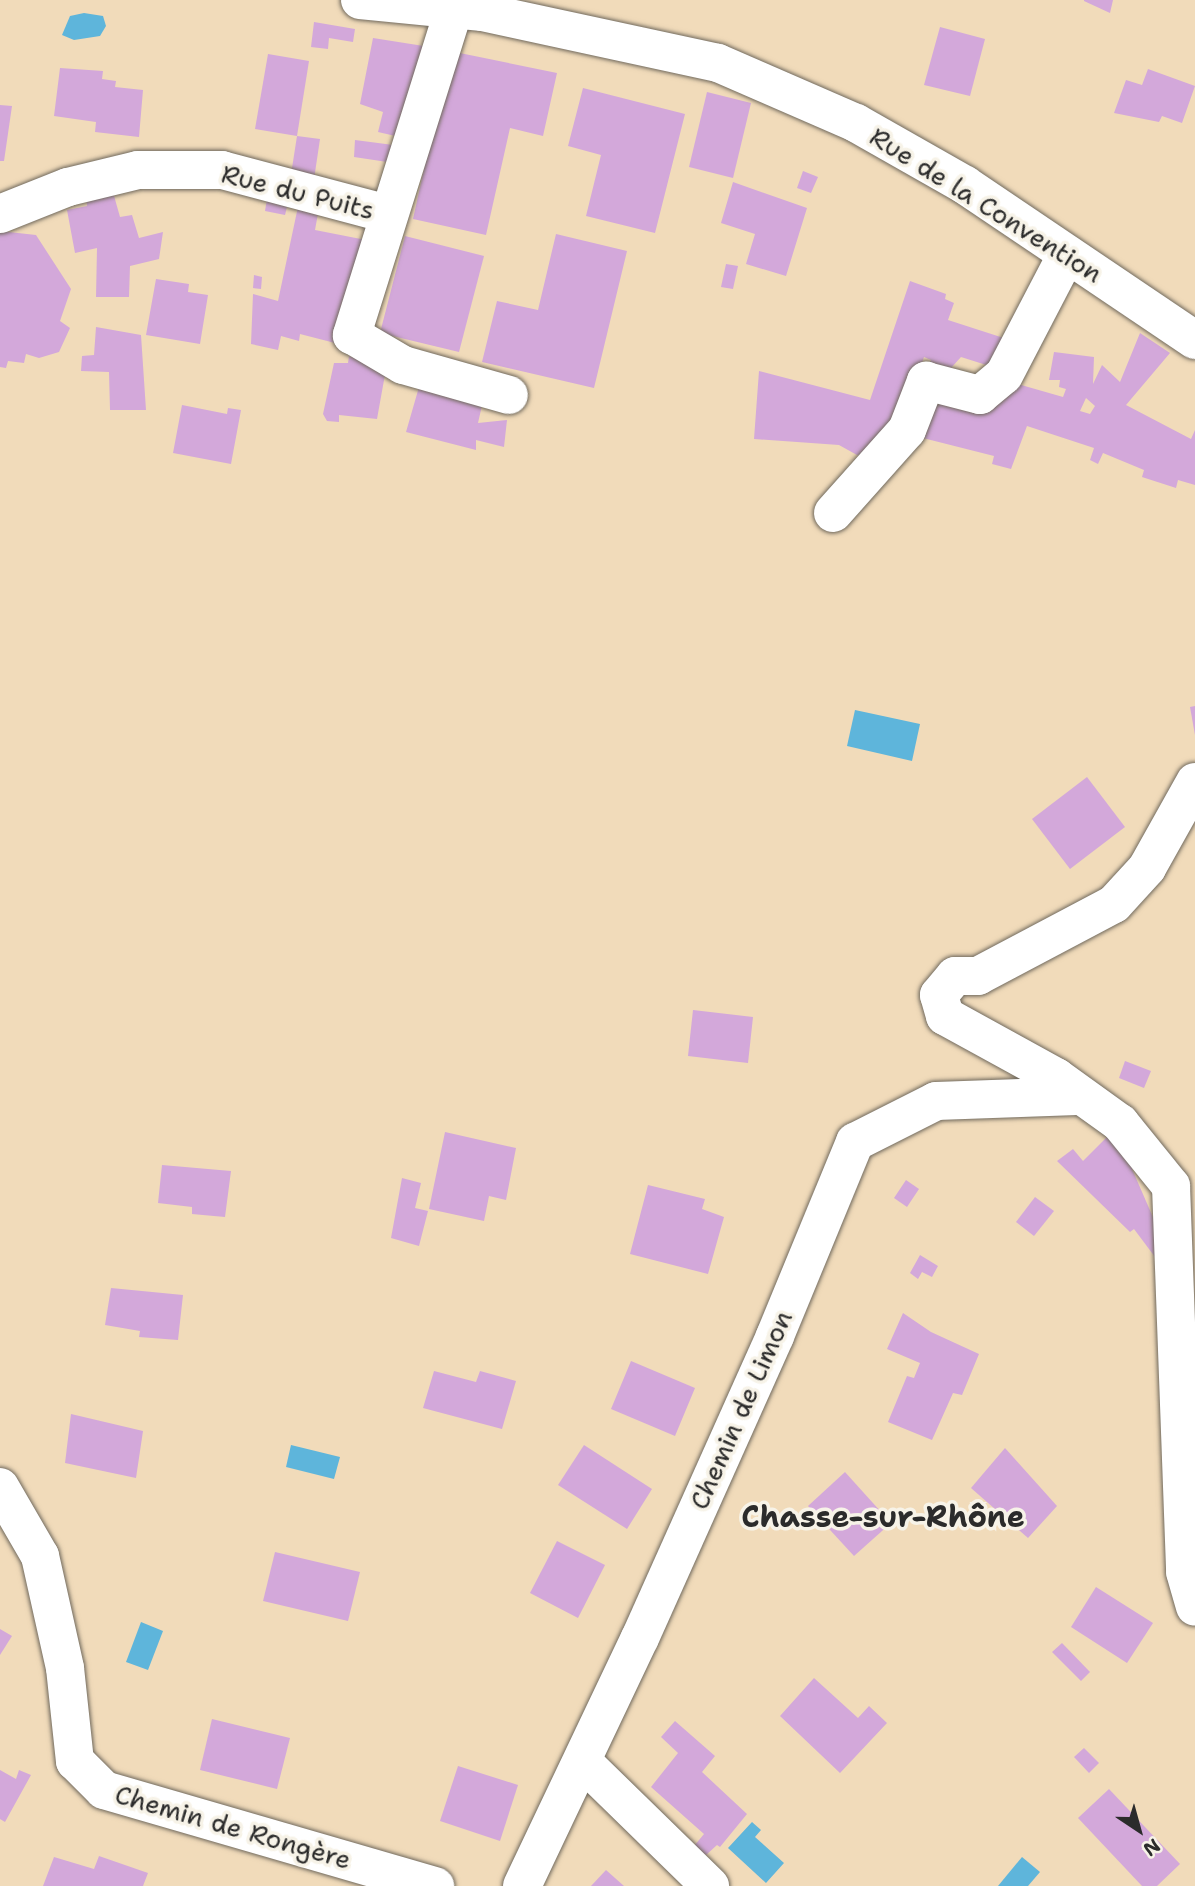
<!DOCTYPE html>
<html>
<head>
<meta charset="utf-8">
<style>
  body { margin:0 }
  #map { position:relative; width:1195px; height:1886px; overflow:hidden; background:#f1dbba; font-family:"Shantell Sans",sans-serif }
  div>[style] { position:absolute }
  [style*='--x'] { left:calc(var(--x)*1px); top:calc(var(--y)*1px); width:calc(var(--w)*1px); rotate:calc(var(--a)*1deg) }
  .water>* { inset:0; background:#5eb5db }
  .building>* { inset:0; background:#d3a8da }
  .roads { filter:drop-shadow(0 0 2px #70695d) drop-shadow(0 0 2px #70695d) }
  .minor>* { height:38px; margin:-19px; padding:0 19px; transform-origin:19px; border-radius:19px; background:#fff }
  span { translate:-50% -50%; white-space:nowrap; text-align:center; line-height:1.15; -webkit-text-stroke:7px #f7f3e8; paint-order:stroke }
  .street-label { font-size:26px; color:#2b2b2b }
  .quarter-label { font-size:30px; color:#2b2b2b; font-weight:700 }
  .north { position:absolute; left:1104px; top:1795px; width:70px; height:70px; -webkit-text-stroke:5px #f7f3e8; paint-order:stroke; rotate:144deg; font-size:19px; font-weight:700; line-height:28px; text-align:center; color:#2b2b2b }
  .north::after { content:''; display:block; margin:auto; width:24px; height:32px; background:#2b2b2b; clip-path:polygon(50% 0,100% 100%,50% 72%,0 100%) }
</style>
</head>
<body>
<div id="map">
  <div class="water">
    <div style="clip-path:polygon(84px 13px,103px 16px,106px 26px,100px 36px,74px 40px,62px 35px,70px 16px)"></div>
    <div style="clip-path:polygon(855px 710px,920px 724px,912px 761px,847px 746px)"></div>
    <div style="clip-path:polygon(291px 1445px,340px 1457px,334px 1479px,286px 1467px)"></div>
    <div style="clip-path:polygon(141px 1622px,163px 1631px,148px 1670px,126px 1662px)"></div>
    <div style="clip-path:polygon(752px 1822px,761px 1830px,755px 1837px,784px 1863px,766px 1883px,728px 1848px)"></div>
    <div style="clip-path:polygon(1022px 1857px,1040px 1872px,1028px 1886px,998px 1886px)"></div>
  </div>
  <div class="building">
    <div style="clip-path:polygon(1113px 0,1110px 13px,1084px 1px,1084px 0)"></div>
    <div style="clip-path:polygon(314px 22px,355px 29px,353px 42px,329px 38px,328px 49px,311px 47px)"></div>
    <div style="clip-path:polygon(940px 27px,985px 39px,970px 96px,924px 85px)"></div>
    <div style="clip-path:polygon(373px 38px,430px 47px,404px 138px,378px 132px,383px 112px,360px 104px)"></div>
    <div style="clip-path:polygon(450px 51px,557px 73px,543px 136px,510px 128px,486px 235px,413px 219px)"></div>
    <div style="clip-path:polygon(268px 54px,309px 61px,297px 136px,255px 129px)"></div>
    <div style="clip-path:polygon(60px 68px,103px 71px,102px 79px,116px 81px,115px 87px,143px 90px,139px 137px,95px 132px,96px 122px,54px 116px)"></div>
    <div style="clip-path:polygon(1148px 69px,1195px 86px,1182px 123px,1162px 116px,1159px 122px,1114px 113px,1126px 80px,1142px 85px)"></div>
    <div style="clip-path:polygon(583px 88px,685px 114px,655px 233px,586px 216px,601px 155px,568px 146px)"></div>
    <div style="clip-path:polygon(707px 92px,751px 103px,733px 178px,689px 167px)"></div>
    <div style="clip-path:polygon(0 105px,12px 106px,4px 161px,0 161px)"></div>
    <div style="clip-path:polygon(297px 136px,320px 139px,313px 186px,290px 181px)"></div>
    <div style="clip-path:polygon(355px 140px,401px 146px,394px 163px,354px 157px)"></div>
    <div style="clip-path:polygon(803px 171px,818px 177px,811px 193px,797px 188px)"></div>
    <div style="clip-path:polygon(733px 182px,807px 208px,786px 276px,746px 264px,755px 234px,721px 223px)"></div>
    <div style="clip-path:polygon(111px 185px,120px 217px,132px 215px,139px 238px,163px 232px,159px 259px,130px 266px,129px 297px,96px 297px,97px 248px,75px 253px,67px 210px,87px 206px,86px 192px)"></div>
    <div style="clip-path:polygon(268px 193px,289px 199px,285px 215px,265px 211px)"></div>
    <div style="clip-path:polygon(299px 202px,319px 208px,315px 230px,371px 241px,335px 343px,300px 334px,299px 341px,281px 336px,278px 350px,251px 344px,253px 294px,278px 301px)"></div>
    <div style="clip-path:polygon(0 231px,36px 235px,71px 289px,60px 321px,70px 328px,59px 352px,39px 358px,26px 354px,24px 363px,8px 361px,6px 368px,0 367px)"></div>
    <div style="clip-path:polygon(556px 234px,627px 251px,594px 388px,482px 362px,497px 301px,538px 310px)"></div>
    <div style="clip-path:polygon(405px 236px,484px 256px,459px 352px,380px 333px)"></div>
    <div style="clip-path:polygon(726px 264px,738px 266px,733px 289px,721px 287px)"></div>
    <div style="clip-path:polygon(254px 275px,262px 277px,261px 289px,253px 288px)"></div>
    <div style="clip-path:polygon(156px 279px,189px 284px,188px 292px,208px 295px,200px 344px,146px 335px)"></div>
    <div style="clip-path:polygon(910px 281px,946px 294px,945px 299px,954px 303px,948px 320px,1013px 341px,999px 369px,961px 357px,950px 369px,941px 365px,937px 375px,926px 373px,931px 360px,924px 357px,900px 426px,878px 451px,857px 455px,839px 445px,754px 439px,759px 371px,870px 400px)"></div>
    <div style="clip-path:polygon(96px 327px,141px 335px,146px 410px,110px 410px,109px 372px,81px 371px,82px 356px,94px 355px)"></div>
    <div style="clip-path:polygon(evenodd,1140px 333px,1170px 353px,1126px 405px,1191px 439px,1195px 430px,1195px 485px,1178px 480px,1176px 488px,1142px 477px,1144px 470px,1103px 453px,1098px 464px,1090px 460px,1094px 448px,1027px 426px,1011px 469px,992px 464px,994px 456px,911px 435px,939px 394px,1007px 381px,1063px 397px,1066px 389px,1059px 387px,1060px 380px,1049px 380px,1054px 352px,1094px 357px,1093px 384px,1102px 365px,1120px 382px,1140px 333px,1086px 398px,1095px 406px,1090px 414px,1080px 411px,1086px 398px)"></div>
    <div style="clip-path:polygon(349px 356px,386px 369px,377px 419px,339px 415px,339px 422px,327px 421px,323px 414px,334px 363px,348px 363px)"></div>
    <div style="clip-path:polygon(419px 387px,483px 401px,478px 423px,507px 420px,504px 447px,476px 440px,476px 450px,406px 432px)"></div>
    <div style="clip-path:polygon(182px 405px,227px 414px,228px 408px,241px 410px,231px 464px,173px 453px)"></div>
    <div style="clip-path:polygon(1195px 706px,1195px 735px,1190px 707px)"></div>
    <div style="clip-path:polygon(1087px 777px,1125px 827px,1070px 869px,1032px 819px)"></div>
    <div style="clip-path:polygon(693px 1010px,753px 1017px,748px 1063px,688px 1056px)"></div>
    <div style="clip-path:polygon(1125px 1061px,1151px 1071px,1144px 1088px,1119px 1078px)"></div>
    <div style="clip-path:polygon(1113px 1131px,1141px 1163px,1132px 1169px,1159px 1231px,1155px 1257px,1134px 1229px,1130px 1232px,1057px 1161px,1073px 1149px,1083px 1161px)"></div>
    <div style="clip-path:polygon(445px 1132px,516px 1148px,506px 1200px,489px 1196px,484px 1221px,429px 1209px)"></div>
    <div style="clip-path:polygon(162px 1165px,231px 1171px,225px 1217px,192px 1214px,192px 1207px,158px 1203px)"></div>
    <div style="clip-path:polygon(402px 1178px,421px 1183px,415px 1208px,428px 1211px,419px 1246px,391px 1238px)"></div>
    <div style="clip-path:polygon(906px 1180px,919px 1189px,907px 1207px,894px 1198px)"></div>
    <div style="clip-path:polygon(648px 1185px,705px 1199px,702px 1209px,724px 1217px,708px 1274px,630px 1254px)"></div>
    <div style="clip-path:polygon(1035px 1197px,1054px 1211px,1034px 1236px,1016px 1222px)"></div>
    <div style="clip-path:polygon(920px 1255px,938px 1266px,932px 1277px,922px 1272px,918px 1279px,910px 1273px)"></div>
    <div style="clip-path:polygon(111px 1288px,183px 1295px,178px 1340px,139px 1337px,140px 1331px,105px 1325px)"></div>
    <div style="clip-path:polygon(903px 1313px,931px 1332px,979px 1354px,962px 1395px,953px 1393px,932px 1440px,888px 1422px,907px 1376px,914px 1378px,920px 1363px,887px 1349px)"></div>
    <div style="clip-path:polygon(631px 1361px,695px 1388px,675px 1436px,611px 1409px)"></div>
    <div style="clip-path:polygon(434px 1371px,476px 1382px,480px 1371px,516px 1381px,502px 1429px,423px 1408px)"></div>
    <div style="clip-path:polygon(71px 1414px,143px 1431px,136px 1478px,65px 1463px)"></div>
    <div style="clip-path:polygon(584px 1445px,652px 1489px,627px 1529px,558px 1485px)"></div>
    <div style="clip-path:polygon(1005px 1448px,1057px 1506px,1028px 1538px,971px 1488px)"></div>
    <div style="clip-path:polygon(845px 1472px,891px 1523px,854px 1556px,808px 1506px)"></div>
    <div style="clip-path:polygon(557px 1541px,605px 1565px,578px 1618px,530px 1593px)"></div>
    <div style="clip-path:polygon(275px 1552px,360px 1572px,348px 1621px,263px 1601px)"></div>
    <div style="clip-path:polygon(1096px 1587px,1153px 1623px,1127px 1663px,1071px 1627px)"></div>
    <div style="clip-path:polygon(0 1629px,12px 1636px,0 1655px)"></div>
    <div style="clip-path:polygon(1062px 1643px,1090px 1672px,1081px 1681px,1052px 1652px)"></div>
    <div style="clip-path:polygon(814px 1678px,858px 1718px,869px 1706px,887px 1723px,840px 1773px,780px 1716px)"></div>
    <div style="clip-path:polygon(212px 1719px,290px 1738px,277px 1789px,200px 1770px)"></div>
    <div style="clip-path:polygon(675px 1721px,715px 1756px,702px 1772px,747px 1814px,720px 1847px,717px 1845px,706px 1855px,694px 1846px,704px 1834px,651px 1787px,678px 1753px,661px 1737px)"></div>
    <div style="clip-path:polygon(1084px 1748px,1099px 1763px,1089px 1773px,1074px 1757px)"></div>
    <div style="clip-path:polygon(458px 1766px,518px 1785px,500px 1841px,440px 1821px)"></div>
    <div style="clip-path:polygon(0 1770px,16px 1779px,19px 1770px,31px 1775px,5px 1822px,0 1819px)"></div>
    <div style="clip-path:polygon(1109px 1789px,1180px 1864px,1157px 1886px,1142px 1886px,1078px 1818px)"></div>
    <div style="clip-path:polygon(99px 1856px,148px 1873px,143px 1886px,43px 1886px,54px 1857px,94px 1869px)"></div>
    <div style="clip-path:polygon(606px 1870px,624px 1886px,591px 1886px)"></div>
  </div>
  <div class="roads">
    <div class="minor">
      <div style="--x:360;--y:0;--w:123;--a:5.6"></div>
      <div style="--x:482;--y:12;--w:241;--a:12.2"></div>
      <div style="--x:718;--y:63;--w:150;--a:23.5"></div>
      <div style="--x:856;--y:123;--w:125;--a:29.6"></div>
      <div style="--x:965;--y:185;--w:277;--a:34"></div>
      <div style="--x:454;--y:9;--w:342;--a:107.4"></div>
      <div style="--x:352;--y:335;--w:59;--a:30.5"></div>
      <div style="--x:403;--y:365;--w:110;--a:15.8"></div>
      <div style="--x:0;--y:214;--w:73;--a:-21.7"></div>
      <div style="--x:68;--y:187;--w:72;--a:-13.7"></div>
      <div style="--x:138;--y:170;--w:84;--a:0"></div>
      <div style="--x:222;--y:170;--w:171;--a:14.9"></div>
      <div style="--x:833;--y:513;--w:111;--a:-48.3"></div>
      <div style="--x:907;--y:430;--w:53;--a:-68.8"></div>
      <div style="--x:926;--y:381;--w:56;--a:14.5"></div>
      <div style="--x:980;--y:395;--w:31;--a:-40"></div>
      <div style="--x:1004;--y:375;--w:136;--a:-62.5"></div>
      <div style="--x:1195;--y:782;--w:98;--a:119.2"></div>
      <div style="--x:1147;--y:868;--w:49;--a:132.5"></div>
      <div style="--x:1114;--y:904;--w:154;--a:152.1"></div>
      <div style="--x:978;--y:976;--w:23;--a:180"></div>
      <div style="--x:955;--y:976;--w:25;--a:130"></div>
      <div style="--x:939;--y:995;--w:22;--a:74"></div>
      <div style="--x:945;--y:1016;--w:127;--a:28.8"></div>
      <div style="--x:1056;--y:1077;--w:79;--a:35.7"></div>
      <div style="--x:1120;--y:1123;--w:81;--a:51"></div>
      <div style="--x:1171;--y:1186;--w:386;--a:87.9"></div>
      <div style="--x:1185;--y:1572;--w:36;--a:74"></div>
      <div style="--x:0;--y:1487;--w:80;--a:59.9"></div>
      <div style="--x:40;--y:1556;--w:115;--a:77.4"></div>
      <div style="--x:65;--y:1668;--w:94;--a:83.9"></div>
      <div style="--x:75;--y:1761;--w:41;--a:45"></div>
      <div style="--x:104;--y:1790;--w:345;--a:16.2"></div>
      <div style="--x:582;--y:1761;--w:179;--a:44.3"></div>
      <div style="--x:522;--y:1886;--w:275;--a:-64.6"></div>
      <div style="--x:640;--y:1638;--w:331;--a:-65.9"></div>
      <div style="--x:775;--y:1336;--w:210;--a:-67.6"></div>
      <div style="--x:855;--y:1142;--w:91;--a:-26.8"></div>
      <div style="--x:936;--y:1101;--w:141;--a:-2"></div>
    </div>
  </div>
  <div class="street-label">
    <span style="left:298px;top:192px;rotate:14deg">Rue du Puits</span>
    <span style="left:986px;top:205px;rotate:32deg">Rue de la Convention</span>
    <span style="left:741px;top:1410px;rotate:-66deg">Chemin de Limon</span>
    <span style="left:233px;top:1827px;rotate:16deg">Chemin de Rongère</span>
  </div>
  <div class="quarter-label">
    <span style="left:883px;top:1517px">Chasse-sur-Rhône</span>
  </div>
  <div class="north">N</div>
</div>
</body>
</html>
